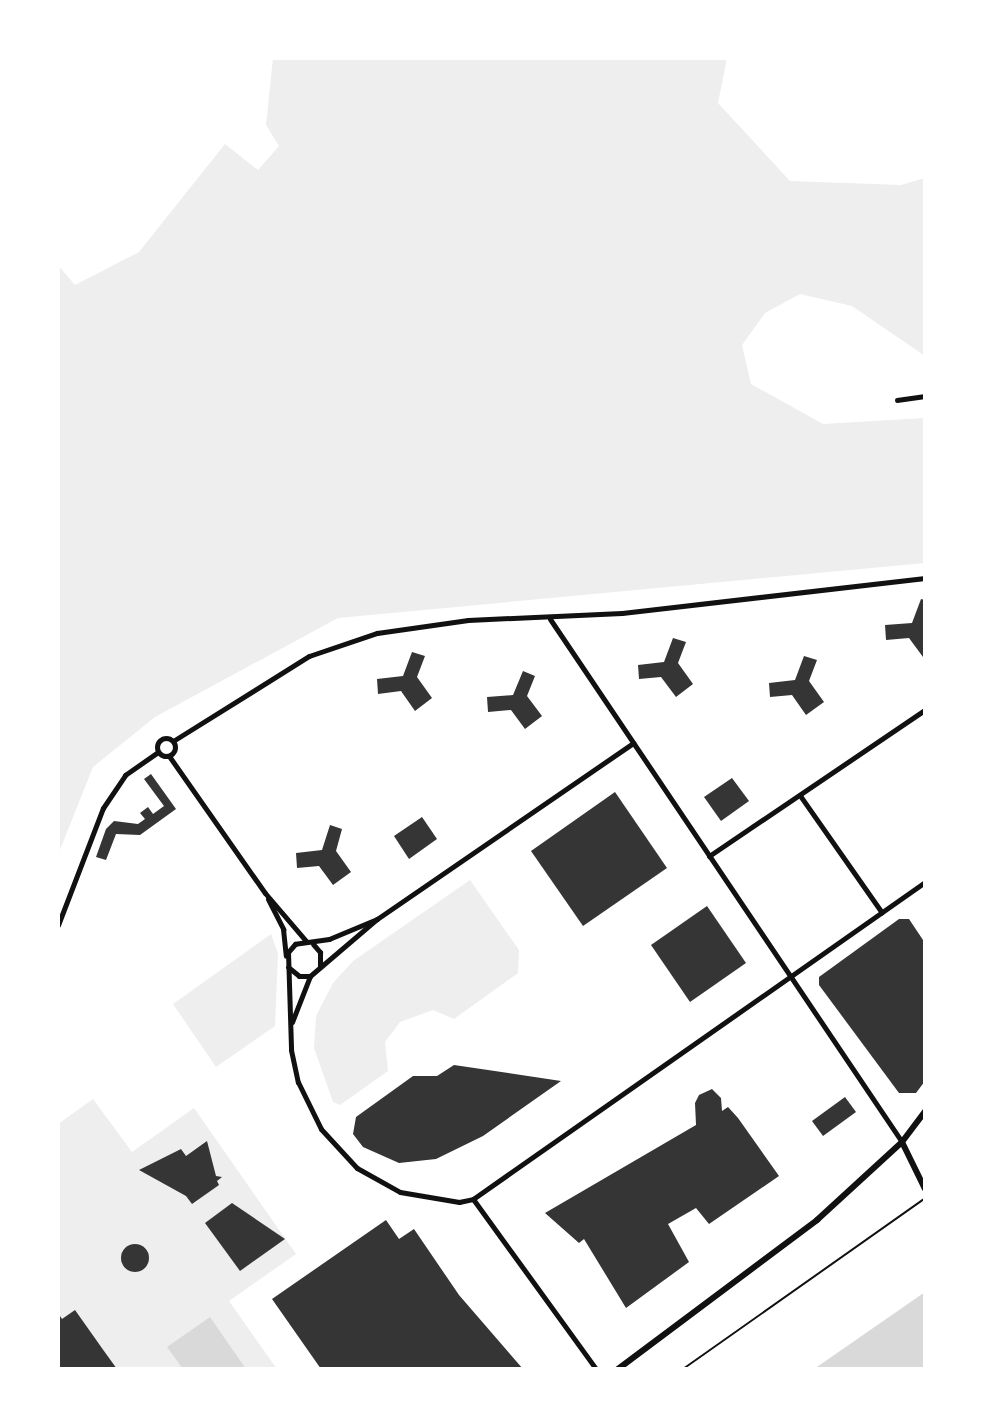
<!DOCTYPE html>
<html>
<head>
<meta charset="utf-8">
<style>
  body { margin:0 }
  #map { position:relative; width:983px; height:1427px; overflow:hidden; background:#fff; font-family:"Titillium Web",sans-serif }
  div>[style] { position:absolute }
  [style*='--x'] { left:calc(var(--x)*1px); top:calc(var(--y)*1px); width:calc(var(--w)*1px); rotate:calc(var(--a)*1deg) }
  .green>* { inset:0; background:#eee }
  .water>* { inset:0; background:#d9d9d9 }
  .building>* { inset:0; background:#353535 }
  .round { border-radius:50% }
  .path>* { height:2px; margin:-1px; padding:0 1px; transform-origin:1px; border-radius:1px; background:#111 }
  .minor>* { height:4.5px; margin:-2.25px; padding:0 2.25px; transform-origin:2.25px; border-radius:2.25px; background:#111 }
  .tertiary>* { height:5px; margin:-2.5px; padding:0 2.5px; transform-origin:2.5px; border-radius:2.5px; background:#111 }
  .tertiary>.ring { margin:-2.5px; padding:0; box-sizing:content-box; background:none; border:5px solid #111; border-radius:50% }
  .secondary>* { height:6px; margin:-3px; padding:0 3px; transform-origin:3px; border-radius:3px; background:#111 }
  .primary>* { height:6px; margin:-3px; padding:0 3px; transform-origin:3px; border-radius:3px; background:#111 }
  span { translate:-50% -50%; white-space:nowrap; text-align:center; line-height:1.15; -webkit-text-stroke:6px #fff; paint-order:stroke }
  .frame { position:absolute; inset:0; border:60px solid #fff; pointer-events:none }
</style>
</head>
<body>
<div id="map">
  <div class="green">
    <div style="clip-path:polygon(273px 58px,727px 58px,718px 103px,790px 181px,901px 185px,925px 178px,925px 356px,852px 306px,800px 294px,765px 313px,742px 345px,751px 384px,823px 424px,925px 418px,925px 563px,338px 618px,155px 717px,93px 767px,58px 855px,58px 265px,75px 285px,139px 252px,225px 144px,258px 170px,279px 146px,266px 125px)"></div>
    <div style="clip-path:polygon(470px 880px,519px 950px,518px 973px,454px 1019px,433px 1010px,400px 1022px,385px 1042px,388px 1071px,340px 1105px,333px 1102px,314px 1048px,316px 1016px,333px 983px,353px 961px)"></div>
    <div style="clip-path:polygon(271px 934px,278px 954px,275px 1026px,216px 1067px,173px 1004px)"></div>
    <div style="clip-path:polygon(93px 1099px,132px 1152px,194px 1108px,296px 1254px,229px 1301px,277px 1369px,58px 1369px,58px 1124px)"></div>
  </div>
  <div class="water">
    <div style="clip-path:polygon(925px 1292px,925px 1369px,814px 1369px)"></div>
    <div style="clip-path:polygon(210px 1317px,246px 1369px,183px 1369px,167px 1347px)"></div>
  </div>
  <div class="building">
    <div style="clip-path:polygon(921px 599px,925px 600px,923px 657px,909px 638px,886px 640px,885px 625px,912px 623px)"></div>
    <div style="clip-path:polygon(673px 638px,686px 642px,678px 663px,693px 684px,676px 697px,661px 677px,639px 679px,638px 665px,664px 662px)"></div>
    <div style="clip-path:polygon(412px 652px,425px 656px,417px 677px,432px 698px,415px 711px,401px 691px,378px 694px,377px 679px,403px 676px)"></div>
    <div style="clip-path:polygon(804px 656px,817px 660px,809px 681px,824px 702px,806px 715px,792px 695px,770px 697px,769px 683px,795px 680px)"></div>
    <div style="clip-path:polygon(523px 671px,535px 676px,527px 696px,542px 716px,525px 729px,511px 710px,488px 712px,487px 697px,513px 695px)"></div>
    <div style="clip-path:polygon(151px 774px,176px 809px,140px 835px,116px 834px,106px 860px,96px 857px,106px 829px,114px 821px,138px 824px,145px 819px,140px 813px,148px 807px,153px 814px,164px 806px,144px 779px)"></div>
    <div style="clip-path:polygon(732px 778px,749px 801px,721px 821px,704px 797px)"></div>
    <div style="clip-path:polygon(615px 792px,667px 868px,583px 926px,531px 851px)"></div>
    <div style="clip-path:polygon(422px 817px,437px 839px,409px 859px,394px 836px)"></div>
    <div style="clip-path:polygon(330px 825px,342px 829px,336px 851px,351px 872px,333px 885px,319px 866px,297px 868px,296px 853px,322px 850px)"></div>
    <div style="clip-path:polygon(707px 906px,746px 963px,690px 1002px,651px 945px)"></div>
    <div style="clip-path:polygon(899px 919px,909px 919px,925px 943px,925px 1081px,916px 1093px,899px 1093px,819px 985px,819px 977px)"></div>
    <div style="clip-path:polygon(454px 1065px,561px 1081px,483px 1136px,436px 1159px,399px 1163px,363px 1147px,353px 1134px,356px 1117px,413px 1076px,437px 1076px)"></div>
    <div style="clip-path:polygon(712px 1089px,721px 1098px,722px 1111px,728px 1107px,738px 1118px,779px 1176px,709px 1224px,696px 1208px,668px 1224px,689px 1262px,626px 1308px,584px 1239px,579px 1243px,545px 1213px,696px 1125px,695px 1103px,699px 1095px)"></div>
    <div style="clip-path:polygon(845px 1097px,856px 1112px,823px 1136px,812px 1121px)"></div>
    <div style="clip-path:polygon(207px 1141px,216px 1176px,222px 1177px,217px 1181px,219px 1185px,192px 1204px,186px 1196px,139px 1170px,181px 1149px,186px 1156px)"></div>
    <div style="clip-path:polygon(232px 1203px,285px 1239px,240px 1271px,205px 1223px)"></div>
    <div style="clip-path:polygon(386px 1220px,399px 1239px,414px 1229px,459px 1295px,523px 1369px,321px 1369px,272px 1299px)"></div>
    <div class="round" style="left:121px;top:1244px;width:28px;height:28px"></div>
    <div style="clip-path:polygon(75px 1310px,104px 1351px,117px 1369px,58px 1369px,58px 1313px,62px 1319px)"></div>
  </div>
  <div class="path">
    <div style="--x:683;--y:1369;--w:296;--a:-35.2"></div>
  </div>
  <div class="minor">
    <div style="--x:897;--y:400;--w:28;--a:-8"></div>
    <div style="--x:800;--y:795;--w:143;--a:55"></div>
  </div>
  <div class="tertiary">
    <div style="--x:550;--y:619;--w:630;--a:56.06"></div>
    <div class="ring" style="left:157px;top:738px;width:13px;height:13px"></div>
    <div style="--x:173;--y:741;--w:160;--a:-32"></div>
    <div style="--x:309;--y:656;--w:72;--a:-18.7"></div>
    <div style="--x:377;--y:633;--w:92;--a:-8.1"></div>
    <div style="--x:468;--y:620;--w:154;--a:-2.6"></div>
    <div style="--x:622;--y:613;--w:305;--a:-6.6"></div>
    <div style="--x:169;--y:756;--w:167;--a:55"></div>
    <div style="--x:265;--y:893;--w:63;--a:49.5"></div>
    <div style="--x:709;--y:856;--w:261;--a:-34.1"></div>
    <div style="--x:268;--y:899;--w:34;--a:63"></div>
    <div style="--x:283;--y:929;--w:27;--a:84"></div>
    <div style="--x:377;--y:919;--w:52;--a:157.4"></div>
    <div style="--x:329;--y:939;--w:34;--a:172"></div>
    <div style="--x:295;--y:944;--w:11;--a:131"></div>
    <div style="--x:288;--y:952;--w:98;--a:88.2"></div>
    <div style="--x:291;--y:1050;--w:33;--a:78"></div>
    <div style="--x:298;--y:1082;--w:52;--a:63.9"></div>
    <div style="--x:321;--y:1129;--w:53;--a:47.3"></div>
    <div style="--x:357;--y:1168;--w:49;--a:29.2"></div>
    <div style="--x:400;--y:1192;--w:60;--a:9.6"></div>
    <div style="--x:459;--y:1202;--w:14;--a:-12"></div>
    <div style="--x:473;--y:1199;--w:552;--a:-35.04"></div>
    <div style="--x:58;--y:925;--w:125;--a:-69"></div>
    <div style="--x:103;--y:808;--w:40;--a:-56"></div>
    <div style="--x:125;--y:775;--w:40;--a:-34.9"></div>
    <div style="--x:313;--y:944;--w:11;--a:49"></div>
    <div style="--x:320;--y:952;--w:14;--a:90"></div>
    <div style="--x:288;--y:967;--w:14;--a:39"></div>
    <div style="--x:299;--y:976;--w:11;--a:0"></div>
    <div style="--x:292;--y:1022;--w:49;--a:-68.6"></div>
    <div style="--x:310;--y:976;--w:88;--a:-40.4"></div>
    <div style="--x:377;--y:919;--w:311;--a:-34.5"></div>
    <div style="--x:473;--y:1199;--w:210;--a:54.1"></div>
  </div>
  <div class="secondary">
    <div style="--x:618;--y:1369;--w:249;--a:-36.8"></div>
    <div style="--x:817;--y:1220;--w:115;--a:-42.5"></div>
    <div style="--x:902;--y:1142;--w:38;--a:-53"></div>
  </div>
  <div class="primary">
    <div style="--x:902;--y:1142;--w:52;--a:63.9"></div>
  </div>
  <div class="frame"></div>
</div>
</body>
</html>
